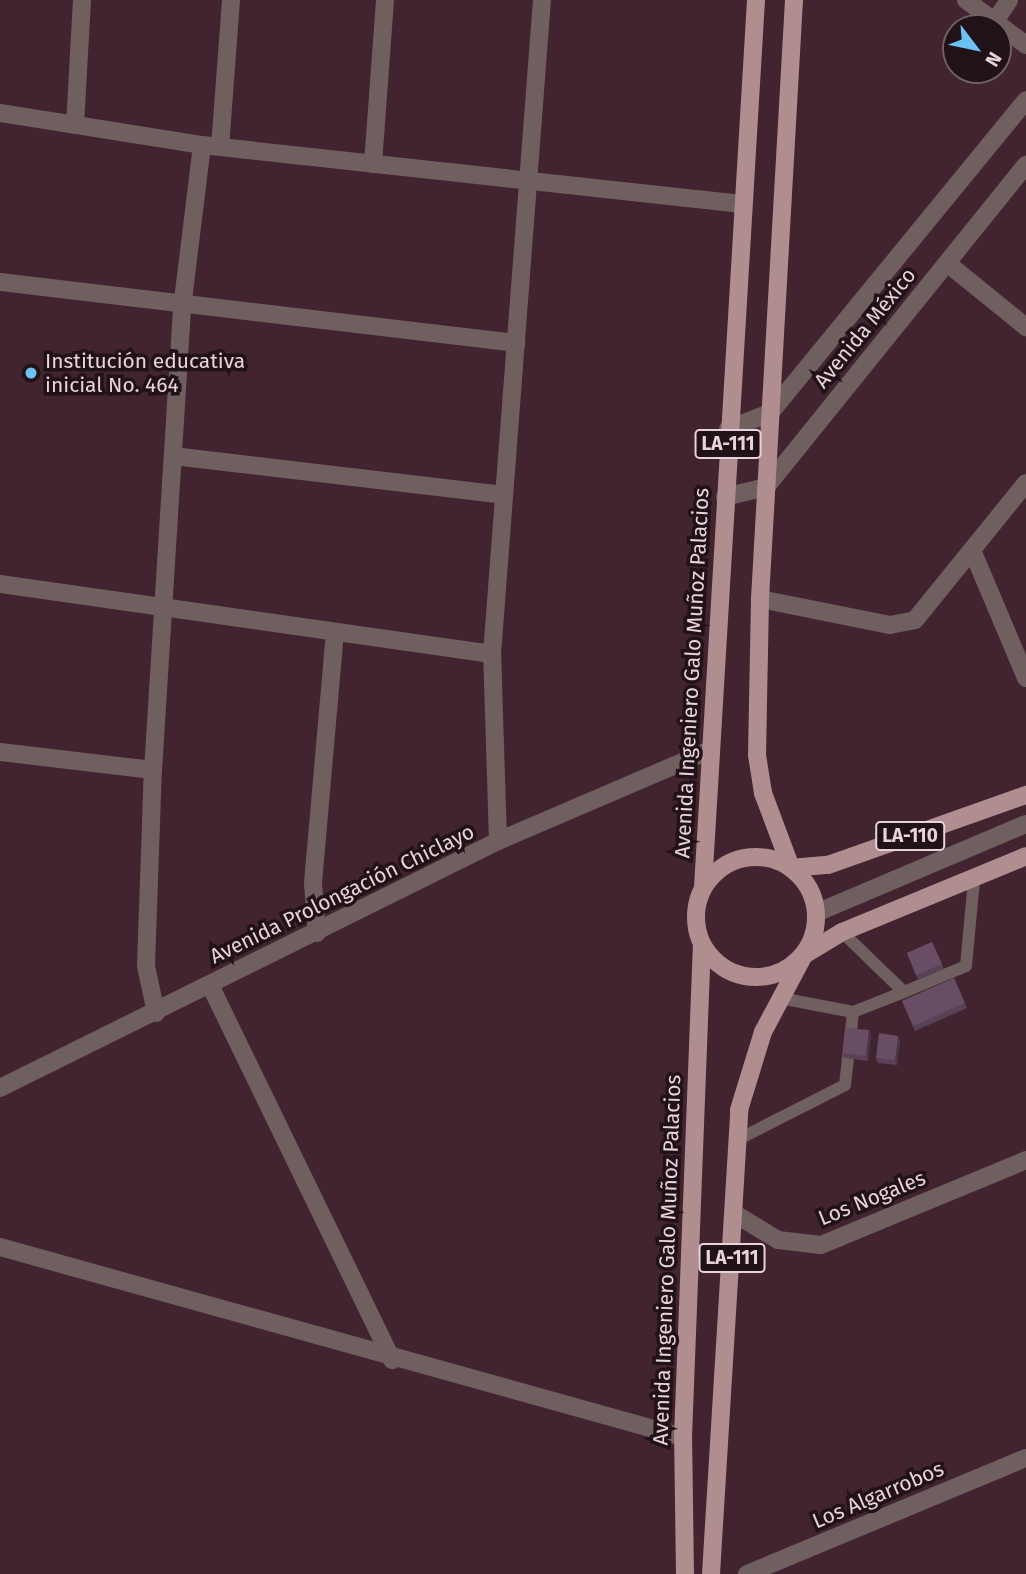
<!DOCTYPE html>
<html>
<head>
<meta charset="utf-8">
<style>
  body { margin:0 }
  #map { position:relative; width:1026px; height:1574px; overflow:hidden; background:#422430; font-family:"Fira Sans",sans-serif }
  div>[style] { position:absolute }
  [style*='--x'] { left:calc(var(--x)*1px); top:calc(var(--y)*1px); width:calc(var(--w)*1px); rotate:calc(var(--a)*1deg) }
  .service>* { height:12px; margin:-6px; padding:0 6px; transform-origin:6px; border-radius:6px; background:#705f5f }
  .minor>* { height:18px; margin:-9px; padding:0 9px; transform-origin:9px; border-radius:9px; background:#705f5f }
  .tertiary>* { height:18px; margin:-9px; padding:0 9px; transform-origin:9px; border-radius:9px; background:#705f5f }
  .primary>* { height:18px; margin:-9px; padding:0 9px; transform-origin:9px; border-radius:9px; background:#b08d8e }
  .primary>.ring { margin:-9px; padding:0; box-sizing:content-box; background:none; border:18px solid #b08d8e; border-radius:50% }
  .wall>* { inset:0; background:#594256 }
  .shaded-wall>* { inset:0; background:#493646 }
  .building>* { inset:0; background:#684d64 }
  .dots>* { width:19px; height:19px; translate:-50% -50%; box-sizing:border-box; border:4px solid #201217; border-radius:50% }
  span { translate:-50% -50%; white-space:nowrap; text-align:center; line-height:1.15; -webkit-text-stroke:7px #201217; paint-order:stroke }
  .shield-label span { padding:2px 5px; background:#201217; border:2px solid; border-radius:5px; -webkit-text-stroke-width:0 }
  .shield-label { font-size:19px; color:#e8d3da; font-weight:700 }
  .street-label { font-size:21px; color:#e8d3da }
  .poi-label { font-size:21px; color:#e8d3da }
  .left { translate:0 -50%; text-align:left }
  .north { position:absolute; left:942px; top:14px; width:70px; height:70px; box-sizing:border-box; background:#201217; border:2px solid #705f65; border-radius:50%; rotate:122deg; font-size:19px; font-weight:700; line-height:28px; text-align:center; color:#e8d3da }
  .north::after { content:''; display:block; margin:auto; width:24px; height:32px; background:#6dc2f3; clip-path:polygon(50% 0,100% 100%,50% 72%,0 100%) }
</style>
</head>
<body>
<div id="map">
  <div class="service">
    <div style="--x:842;--y:932;--w:86;--a:44.1"></div>
    <div style="--x:904;--y:992;--w:67;--a:-22.8"></div>
    <div style="--x:966;--y:966;--w:87;--a:-84.7"></div>
    <div style="--x:853;--y:1012;--w:55;--a:-21.4"></div>
    <div style="--x:737;--y:1140;--w:121;--a:-27"></div>
    <div style="--x:845;--y:1085;--w:73;--a:-83.7"></div>
    <div style="--x:853;--y:1012;--w:74;--a:-169.1"></div>
  </div>
  <div class="minor">
    <div style="--x:966;--y:0;--w:75;--a:36.9"></div>
    <div style="--x:995;--y:21;--w:25;--a:-56"></div>
    <div style="--x:0;--y:113;--w:205;--a:9"></div>
    <div style="--x:202;--y:145;--w:543;--a:6.24"></div>
    <div style="--x:75;--y:125;--w:125;--a:-86.8"></div>
    <div style="--x:220;--y:147;--w:147;--a:-85.7"></div>
    <div style="--x:373;--y:164;--w:164;--a:-85.8"></div>
    <div style="--x:947;--y:263;--w:102;--a:39"></div>
    <div style="--x:0;--y:282;--w:520;--a:6.74"></div>
    <div style="--x:173;--y:456;--w:333;--a:6.7"></div>
    <div style="--x:972;--y:550;--w:139;--a:67.1"></div>
    <div style="--x:0;--y:584;--w:497;--a:8.1"></div>
    <div style="--x:760;--y:599;--w:133;--a:11.3"></div>
    <div style="--x:890;--y:625;--w:25;--a:-11"></div>
    <div style="--x:915;--y:620;--w:176;--a:-51"></div>
    <div style="--x:0;--y:752;--w:154;--a:6.7"></div>
    <div style="--x:498;--y:841;--w:187;--a:-91.8"></div>
    <div style="--x:492;--y:654;--w:656;--a:-85.63"></div>
    <div style="--x:317;--y:933;--w:50;--a:-94.6"></div>
    <div style="--x:313;--y:883;--w:252;--a:-85"></div>
    <div style="--x:210;--y:985;--w:417;--a:64.1"></div>
    <div style="--x:156;--y:1013;--w:48;--a:-102"></div>
    <div style="--x:146;--y:966;--w:196;--a:-88"></div>
    <div style="--x:153;--y:770;--w:463;--a:-86.4"></div>
    <div style="--x:182;--y:308;--w:164;--a:-83"></div>
    <div style="--x:735;--y:1214;--w:50;--a:31.2"></div>
    <div style="--x:778;--y:1240;--w:43;--a:6.6"></div>
    <div style="--x:821;--y:1245;--w:222;--a:-22.5"></div>
    <div style="--x:0;--y:1247;--w:709;--a:15.55"></div>
    <div style="--x:747;--y:1574;--w:302;--a:-22.6"></div>
  </div>
  <div class="tertiary">
    <div style="--x:728;--y:429;--w:45;--a:-20.9"></div>
    <div style="--x:770;--y:413;--w:404;--a:-50.7"></div>
    <div style="--x:725;--y:497;--w:42;--a:-13.7"></div>
    <div style="--x:766;--y:487;--w:414;--a:-51.1"></div>
    <div style="--x:816;--y:913;--w:228;--a:-23"></div>
    <div style="--x:0;--y:1088;--w:556;--a:-26.38"></div>
    <div style="--x:498;--y:841;--w:231;--a:-23.2"></div>
  </div>
  <div class="primary">
    <div style="--x:794;--y:0;--w:600;--a:93.25"></div>
    <div style="--x:760;--y:599;--w:156;--a:91.1"></div>
    <div style="--x:757;--y:755;--w:38;--a:81"></div>
    <div style="--x:763;--y:793;--w:80;--a:69.5"></div>
    <div style="--x:791;--y:868;--w:37;--a:-5"></div>
    <div style="--x:828;--y:865;--w:210;--a:-19.5"></div>
    <div class="ring" style="left:696px;top:857px;width:102px;height:102px"></div>
    <div style="--x:703;--y:887;--w:889;--a:-86.58"></div>
    <div style="--x:685;--y:1574;--w:137;--a:-90.8"></div>
    <div style="--x:683;--y:1437;--w:490;--a:-87.8"></div>
    <div style="--x:711;--y:1574;--w:465;--a:-86.5"></div>
    <div style="--x:739;--y:1110;--w:82;--a:-72.9"></div>
    <div style="--x:763;--y:1032;--w:87;--a:-62"></div>
    <div style="--x:804;--y:955;--w:44;--a:-31.2"></div>
    <div style="--x:842;--y:932;--w:199;--a:-22.4"></div>
  </div>
  <div class="wall">
    <div style="clip-path:polygon(932px 942px,944px 969px,918px 980px,907px 953px)"></div>
    <div style="clip-path:polygon(954px 978px,967px 1008px,915px 1031px,902px 1001px)"></div>
    <div style="clip-path:polygon(871px 1035px,868px 1061px,844px 1058px,843px 1053px)"></div>
    <div style="clip-path:polygon(898px 1036px,900px 1041px,897px 1065px,878px 1063px,876px 1058px)"></div>
  </div>
  <div class="shaded-wall">
    <div style="clip-path:polygon(869px 1030px,871px 1035px,868px 1061px,866px 1056px)"></div>
    <div style="clip-path:polygon(898px 1036px,900px 1041px,897px 1065px,895px 1060px)"></div>
  </div>
  <div class="building">
    <div style="clip-path:polygon(932px 942px,942px 964px,916px 975px,907px 953px)"></div>
    <div style="clip-path:polygon(954px 978px,965px 1003px,913px 1026px,902px 1001px)"></div>
    <div style="clip-path:polygon(846px 1028px,869px 1030px,866px 1056px,843px 1053px)"></div>
    <div style="clip-path:polygon(879px 1033px,898px 1036px,895px 1060px,876px 1058px)"></div>
  </div>
  <div class="dots">
    <div style="left:31px;top:373px;background:#6dc2f3"></div>
  </div>
  <div class="shield-label">
    <span style="left:728px;top:444px">LA-111</span>
    <span style="left:910px;top:836px">LA-110</span>
    <span style="left:732px;top:1258px">LA-111</span>
  </div>
  <div class="street-label">
    <span style="left:865px;top:328px;rotate:-51deg">Avenida México</span>
    <span style="left:692px;top:673px;rotate:-87deg">Avenida Ingeniero Galo Muñoz Palacios</span>
    <span style="left:342px;top:894px;rotate:-26deg">Avenida Prolongación Chiclayo</span>
    <span style="left:872px;top:1198px;rotate:-22deg">Los Nogales</span>
    <span style="left:667px;top:1260px;rotate:-88deg">Avenida Ingeniero Galo Muñoz Palacios</span>
    <span style="left:878px;top:1495px;rotate:-23deg">Los Algarrobos</span>
  </div>
  <div class="poi-label">
    <span class="left" style="left:45px;top:373px">Institución educativa<br>inicial No. 464</span>
  </div>
  <div class="north">N</div>
</div>
</body>
</html>
